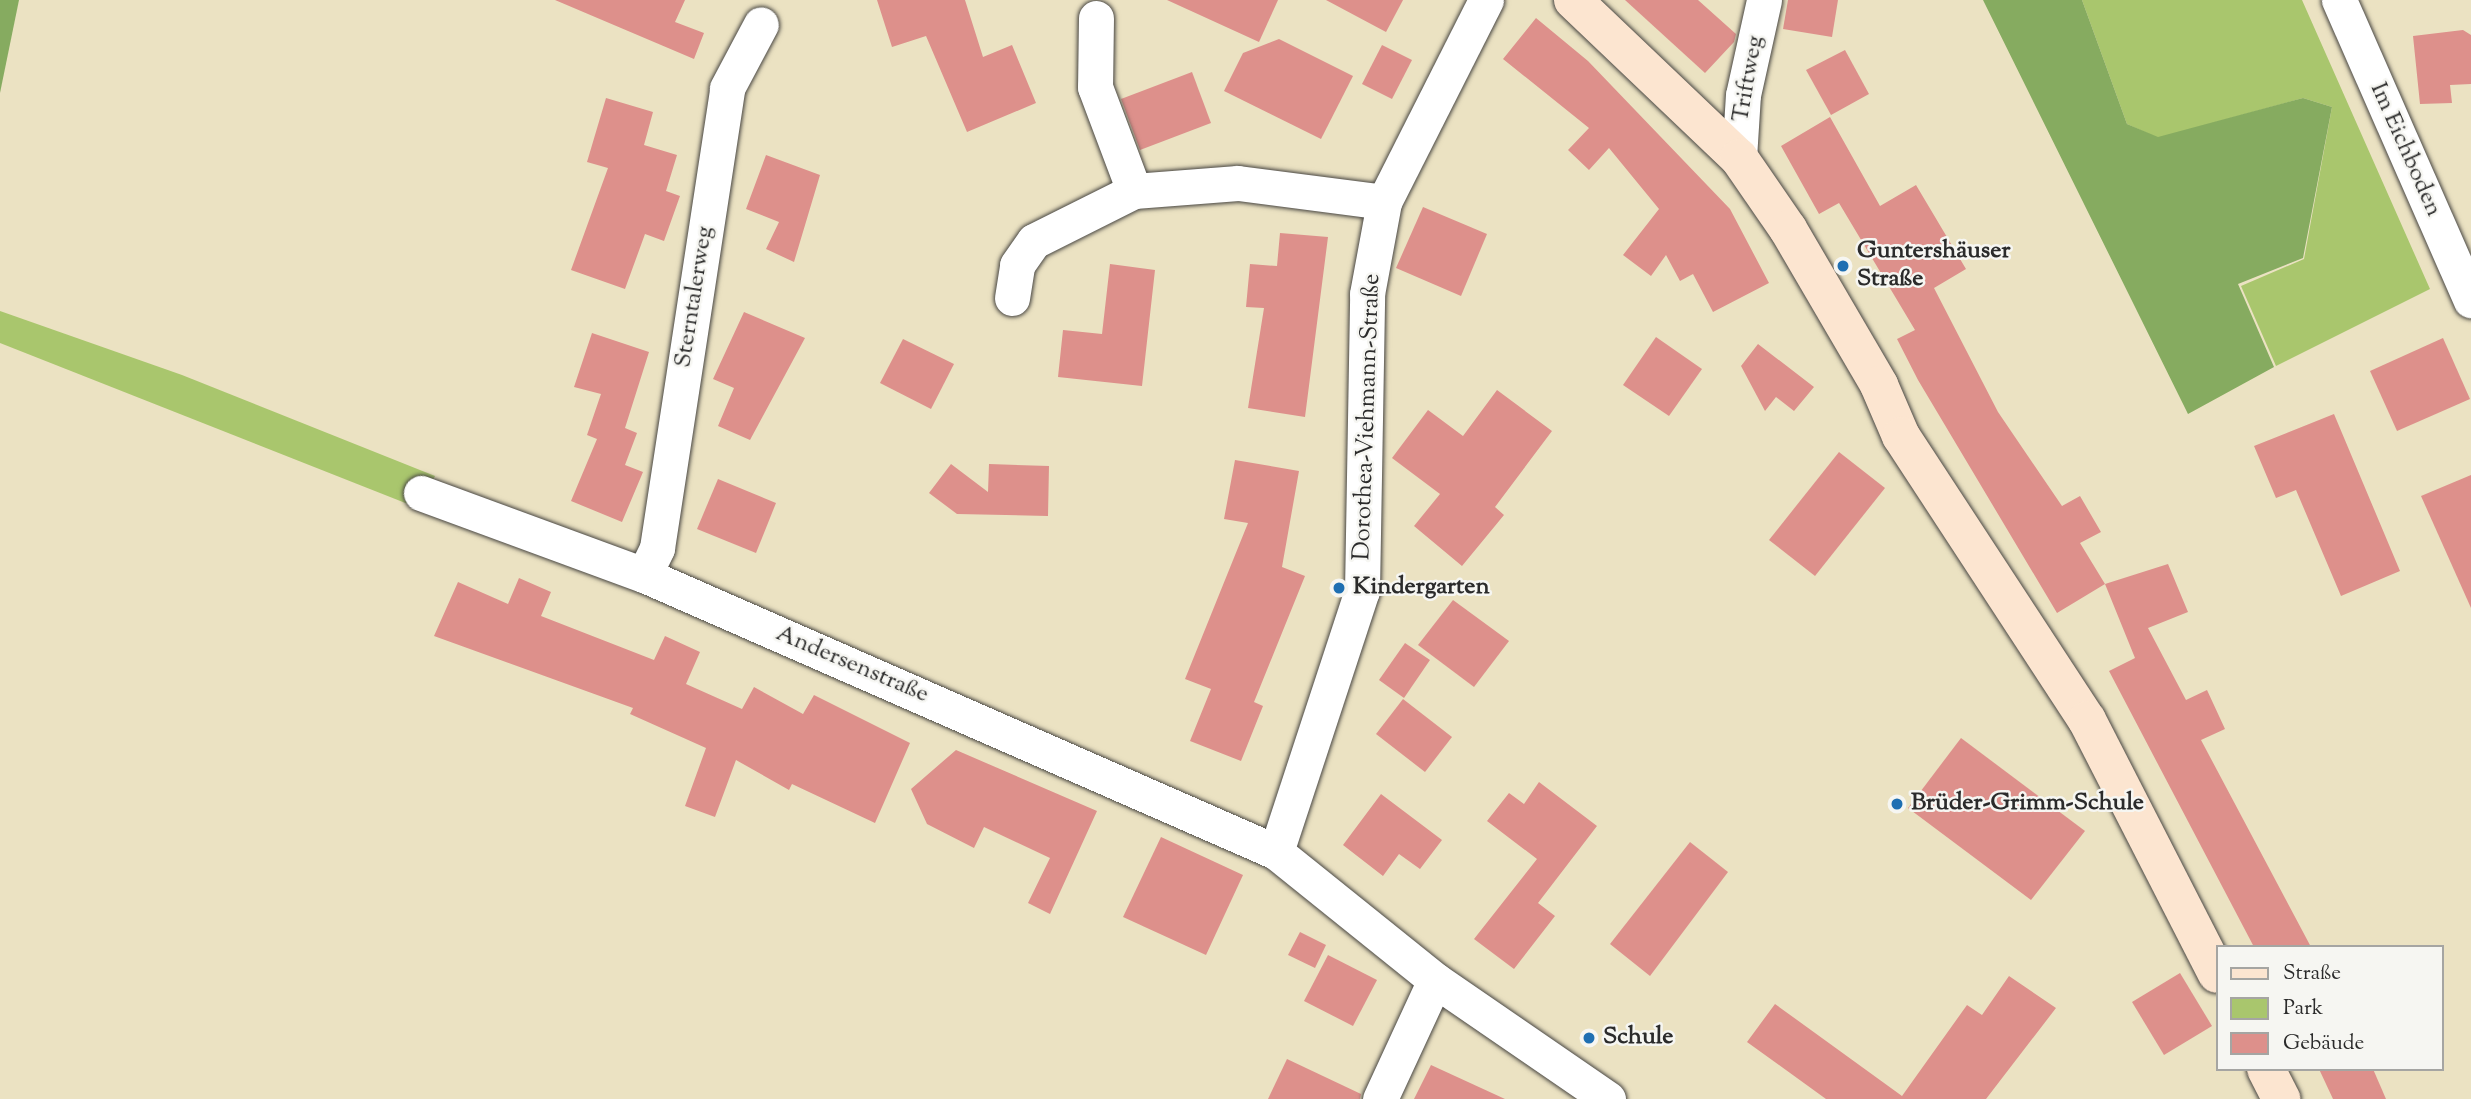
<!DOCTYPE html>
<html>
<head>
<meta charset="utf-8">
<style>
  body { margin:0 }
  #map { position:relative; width:2471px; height:1099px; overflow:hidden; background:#ebe2c2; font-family:"Sorts Mill Goudy",serif }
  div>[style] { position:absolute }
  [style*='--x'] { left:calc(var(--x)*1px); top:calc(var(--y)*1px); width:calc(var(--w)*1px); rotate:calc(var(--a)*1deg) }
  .green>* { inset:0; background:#a9c66d }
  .forest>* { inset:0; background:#86ab60 }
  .building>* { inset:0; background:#dd908b }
  .roads { filter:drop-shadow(0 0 2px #484642) drop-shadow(0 0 2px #484642) }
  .street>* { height:35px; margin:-17.5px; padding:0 17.5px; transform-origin:17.5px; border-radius:17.5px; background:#fff }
  .secondary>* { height:38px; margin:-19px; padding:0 19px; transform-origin:19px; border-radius:19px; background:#fce5d0 }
  .dots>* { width:19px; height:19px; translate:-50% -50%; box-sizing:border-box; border:4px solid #f6f6f2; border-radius:50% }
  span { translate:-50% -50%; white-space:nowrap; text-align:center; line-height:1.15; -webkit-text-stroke:5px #f6f6f2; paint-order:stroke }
  .street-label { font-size:24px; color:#2b2b2b }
  .poi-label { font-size:24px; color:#2b2b2b; font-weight:700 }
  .left { translate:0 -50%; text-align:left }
  .legend { position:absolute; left:2216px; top:945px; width:228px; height:126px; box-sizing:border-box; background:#f6f6f2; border:2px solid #a5a5a2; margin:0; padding:9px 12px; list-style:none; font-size:21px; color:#2b2b2b }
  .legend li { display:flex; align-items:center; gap:14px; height:35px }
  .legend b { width:35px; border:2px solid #a5a5a2 }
</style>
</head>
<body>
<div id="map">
  <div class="green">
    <div style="clip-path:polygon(2082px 0,2302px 0,2430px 289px,2276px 366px,2241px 286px,2304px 259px,2332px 107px,2303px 98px,2158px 138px,2127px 124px)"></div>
    <div style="clip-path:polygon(0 311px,182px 375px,435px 476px,418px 508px,0 343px)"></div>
  </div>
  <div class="forest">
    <div style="clip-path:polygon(0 0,19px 0,0 93px)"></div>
    <div style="clip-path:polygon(1983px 0,2082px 0,2127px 124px,2158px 137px,2303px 98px,2332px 107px,2303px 258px,2238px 284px,2274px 367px,2188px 414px)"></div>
  </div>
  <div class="building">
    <div style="clip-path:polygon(555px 0,685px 0,675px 22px,704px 33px,694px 59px)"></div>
    <div style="clip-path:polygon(877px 0,965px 0,983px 57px,1012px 45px,1036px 103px,967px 132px,926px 36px,892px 47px)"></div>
    <div style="clip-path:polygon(1167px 0,1278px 0,1259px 42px)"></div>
    <div style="clip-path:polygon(1326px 0,1403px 0,1386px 32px)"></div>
    <div style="clip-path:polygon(1625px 0,1698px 0,1736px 34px,1734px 42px,1705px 73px)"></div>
    <div style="clip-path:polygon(1788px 0,1838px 0,1832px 37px,1783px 29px)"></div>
    <div style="clip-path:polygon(1536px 18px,1588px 61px,1730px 209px,1769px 283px,1713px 312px,1693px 274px,1680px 281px,1666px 255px,1651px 276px,1623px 255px,1659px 209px,1609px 148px,1589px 170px,1568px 150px,1589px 128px,1503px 59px)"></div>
    <div style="clip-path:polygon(2463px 30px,2471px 35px,2471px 84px,2450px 85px,2452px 103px,2420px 104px,2413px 36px)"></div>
    <div style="clip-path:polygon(1279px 39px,1353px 76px,1321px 139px,1224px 91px,1243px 53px)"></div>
    <div style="clip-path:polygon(1382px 45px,1412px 60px,1392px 99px,1362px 84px)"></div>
    <div style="clip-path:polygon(1845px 50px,1869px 94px,1831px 115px,1806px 70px)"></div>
    <div style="clip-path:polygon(1192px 72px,1211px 123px,1140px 150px,1121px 99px)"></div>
    <div style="clip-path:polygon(606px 98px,653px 112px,644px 145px,677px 155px,666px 191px,680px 196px,664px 241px,645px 234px,625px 289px,571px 270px,608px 168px,587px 162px)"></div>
    <div style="clip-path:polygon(1830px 117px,1880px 206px,1916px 185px,1966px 269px,1934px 288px,1998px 412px,2062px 506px,2080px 496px,2101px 532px,2080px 543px,2105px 584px,2057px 613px,1918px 380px,1897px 339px,1915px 330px,1839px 203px,1819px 214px,1781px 146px)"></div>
    <div style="clip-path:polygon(766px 155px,820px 175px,794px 262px,766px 249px,779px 222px,746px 209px)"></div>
    <div style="clip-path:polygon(1423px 207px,1487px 234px,1461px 296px,1396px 268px)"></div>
    <div style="clip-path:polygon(1280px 233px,1328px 237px,1305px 417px,1248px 408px,1264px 308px,1246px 307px,1250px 264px,1277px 266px)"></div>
    <div style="clip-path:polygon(1110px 264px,1155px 270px,1142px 386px,1058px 377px,1063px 330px,1102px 334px)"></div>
    <div style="clip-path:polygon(744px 312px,805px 338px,750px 440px,718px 426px,734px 388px,713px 379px)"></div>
    <div style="clip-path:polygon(592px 333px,649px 352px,625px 428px,637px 433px,625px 465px,643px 472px,622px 522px,571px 501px,597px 439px,587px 435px,601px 394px,574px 387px)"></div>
    <div style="clip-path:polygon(1656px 337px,1702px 369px,1669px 416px,1623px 385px)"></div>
    <div style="clip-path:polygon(2443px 338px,2470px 399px,2397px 431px,2370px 371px)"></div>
    <div style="clip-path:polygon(903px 339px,954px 364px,931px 409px,880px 383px)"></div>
    <div style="clip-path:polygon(1758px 344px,1814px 387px,1794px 411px,1776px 397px,1765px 411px,1741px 366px)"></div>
    <div style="clip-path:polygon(1497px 390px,1552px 431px,1495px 507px,1504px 515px,1462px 566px,1414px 526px,1440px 494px,1392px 458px,1428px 410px,1463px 436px)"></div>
    <div style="clip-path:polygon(2334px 414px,2400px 571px,2341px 596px,2296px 490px,2276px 498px,2254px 446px)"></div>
    <div style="clip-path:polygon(1839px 452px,1885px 488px,1815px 576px,1769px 540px)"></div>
    <div style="clip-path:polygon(1235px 460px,1299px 471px,1282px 567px,1305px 576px,1254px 702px,1263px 706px,1241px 761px,1190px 741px,1211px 689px,1185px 679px,1248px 523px,1224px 519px)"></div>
    <div style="clip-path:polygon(951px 464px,988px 492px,989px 464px,1049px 466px,1048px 516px,957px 514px,929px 493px)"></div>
    <div style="clip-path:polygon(2471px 475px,2471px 608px,2421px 496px)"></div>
    <div style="clip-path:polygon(718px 479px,776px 503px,756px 553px,697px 529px)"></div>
    <div style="clip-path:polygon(2168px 564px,2188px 612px,2148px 628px,2186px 700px,2207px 690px,2225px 729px,2201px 740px,2311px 947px,2254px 947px,2109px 671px,2135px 658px,2105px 584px)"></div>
    <div style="clip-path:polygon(519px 578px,551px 592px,541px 616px,654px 660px,665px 636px,700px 652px,686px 684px,742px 709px,754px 687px,803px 714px,814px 695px,910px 743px,875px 823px,792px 784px,789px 790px,736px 760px,715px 817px,685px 806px,706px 748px,630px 714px,633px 708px,434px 636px,458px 582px,508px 604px)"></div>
    <div style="clip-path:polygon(1453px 600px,1509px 641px,1474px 687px,1418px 645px)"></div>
    <div style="clip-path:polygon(1405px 643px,1430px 660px,1404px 698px,1379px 680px)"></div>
    <div style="clip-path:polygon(1403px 699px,1452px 737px,1425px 772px,1376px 734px)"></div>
    <div style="clip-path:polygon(1961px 738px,2085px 831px,2031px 900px,1908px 808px)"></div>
    <div style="clip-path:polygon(956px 750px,1097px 811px,1050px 914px,1028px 903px,1050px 858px,984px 827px,974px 848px,927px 824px,911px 789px)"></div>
    <div style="clip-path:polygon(1539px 782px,1597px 826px,1538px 903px,1555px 916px,1514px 969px,1474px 939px,1537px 859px,1487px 821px,1509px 793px,1524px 804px)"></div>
    <div style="clip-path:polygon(1381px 794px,1442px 840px,1420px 869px,1399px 854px,1383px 876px,1343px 845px)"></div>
    <div style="clip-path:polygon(1161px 837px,1243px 875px,1206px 955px,1123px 917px)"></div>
    <div style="clip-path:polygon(1690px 842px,1728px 872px,1650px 976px,1610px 944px)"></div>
    <div style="clip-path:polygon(1300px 932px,1326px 945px,1315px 968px,1288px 955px)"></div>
    <div style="clip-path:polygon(1328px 955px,1377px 980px,1353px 1026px,1304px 1001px)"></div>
    <div style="clip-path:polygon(2180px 973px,2212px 1026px,2164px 1055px,2132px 1002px)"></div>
    <div style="clip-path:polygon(2009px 976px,2056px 1008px,1986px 1099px,1826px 1099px,1747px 1042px,1775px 1004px,1902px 1096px,1967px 1005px,1982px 1015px)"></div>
    <div style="clip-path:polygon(1287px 1059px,1361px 1094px,1360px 1099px,1268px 1099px)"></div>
    <div style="clip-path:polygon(1431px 1065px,1505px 1099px,1414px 1099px)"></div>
    <div style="clip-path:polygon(2319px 1069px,2373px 1069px,2386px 1099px,2333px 1099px)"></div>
  </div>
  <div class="roads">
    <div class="street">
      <div style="--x:2339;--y:0;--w:328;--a:66.3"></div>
      <div style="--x:1096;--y:18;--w:69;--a:90.8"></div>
      <div style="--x:1095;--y:87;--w:111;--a:69.4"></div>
      <div style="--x:1739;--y:158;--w:63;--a:-86.4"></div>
      <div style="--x:1743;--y:95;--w:97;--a:-77.5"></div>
      <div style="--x:1012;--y:298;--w:33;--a:-81"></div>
      <div style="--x:1017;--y:265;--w:29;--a:-55"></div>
      <div style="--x:1034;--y:241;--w:112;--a:-26.6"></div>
      <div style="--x:1134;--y:191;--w:104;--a:-4.4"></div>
      <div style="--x:1238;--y:183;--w:147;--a:7.4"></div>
      <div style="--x:421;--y:493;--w:238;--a:20.2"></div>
      <div style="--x:644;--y:575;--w:690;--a:23.67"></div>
      <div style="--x:1276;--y:852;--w:204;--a:38.8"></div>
      <div style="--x:1435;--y:980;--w:210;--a:34.5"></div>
      <div style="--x:644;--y:575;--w:30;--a:-64"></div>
      <div style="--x:657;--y:548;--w:465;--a:-81.3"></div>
      <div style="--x:727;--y:88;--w:72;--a:-62"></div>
      <div style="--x:1276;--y:852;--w:275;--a:-71.8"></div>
      <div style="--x:1362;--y:591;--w:297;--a:-89"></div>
      <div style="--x:1367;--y:294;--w:94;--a:-79.5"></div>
      <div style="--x:1384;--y:202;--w:226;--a:-63.2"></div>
      <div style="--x:1380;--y:1099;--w:131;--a:-65.2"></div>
    </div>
    <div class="secondary">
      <div style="--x:1573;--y:0;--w:229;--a:43.6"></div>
      <div style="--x:1739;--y:158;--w:86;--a:55.4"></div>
      <div style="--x:1788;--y:229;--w:181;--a:59.7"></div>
      <div style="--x:1879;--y:385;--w:56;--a:66.7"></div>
      <div style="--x:1901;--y:436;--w:339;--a:56.8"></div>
      <div style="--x:2087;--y:720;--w:285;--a:62.9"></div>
      <div style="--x:2266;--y:1069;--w:34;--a:63"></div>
    </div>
  </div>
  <div class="dots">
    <div style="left:1843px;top:266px;background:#1f6fb2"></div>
    <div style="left:1339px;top:588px;background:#1f6fb2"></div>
    <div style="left:1897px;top:804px;background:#1f6fb2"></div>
    <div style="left:1589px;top:1038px;background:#1f6fb2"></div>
  </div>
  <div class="street-label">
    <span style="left:1749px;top:79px;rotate:-80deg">Triftweg</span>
    <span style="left:2405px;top:150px;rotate:66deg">Im Eichboden</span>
    <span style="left:695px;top:297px;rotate:-81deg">Sterntalerweg</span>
    <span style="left:1368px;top:417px;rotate:-88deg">Dorothea-Viehmann-Straße</span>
    <span style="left:852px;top:665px;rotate:23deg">Andersenstraße</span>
  </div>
  <div class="poi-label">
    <span class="left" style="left:1857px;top:266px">Guntershäuser<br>Straße</span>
    <span class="left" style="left:1353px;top:588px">Kindergarten</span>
    <span class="left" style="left:1911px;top:804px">Brüder-Grimm-Schule</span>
    <span class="left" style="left:1603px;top:1038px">Schule</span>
  </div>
  <ul class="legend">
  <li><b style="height:9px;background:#fce5d0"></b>Straße</li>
  <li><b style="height:19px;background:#a9c66d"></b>Park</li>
  <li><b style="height:19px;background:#dd908b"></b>Gebäude</li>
  </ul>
</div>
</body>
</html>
